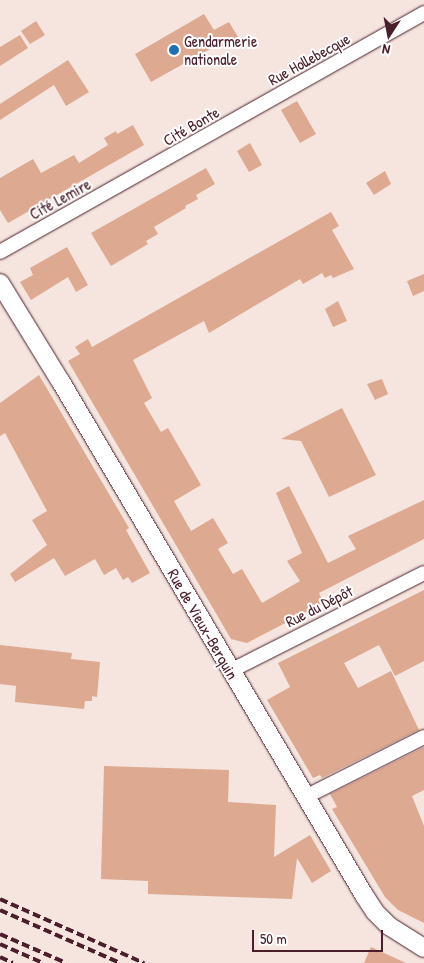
<!DOCTYPE html>
<html>
<head>
<meta charset="utf-8">
<style>
  body { margin:0 }
  #map { position:relative; width:424px; height:963px; overflow:hidden; background:#f5e5de; font-family:"Patrick Hand",sans-serif }
  div>[style] { position:absolute }
  [style*='--x'] { left:calc(var(--x)*1px); top:calc(var(--y)*1px); width:calc(var(--w)*1px); rotate:calc(var(--a)*1deg) }
  .building>* { inset:0; background:#dda991 }
  .roads { filter:drop-shadow(0 0 1px #4a1f2b) drop-shadow(0 0 1px #4a1f2b) }
  .minor>* { height:14px; margin:-7px; padding:0 7px; transform-origin:7px; border-radius:7px; background:#fff }
  .tertiary>* { height:18px; margin:-9px; padding:0 9px; transform-origin:9px; border-radius:9px; background:#fff }
  .rail>* { height:4px; margin-top:-2px; transform-origin:0; background:repeating-linear-gradient(90deg,#4a1f2b 0 8px,transparent 0 12px) }
  .dots>* { width:14px; height:14px; translate:-50% -50%; box-sizing:border-box; border:2px solid #fff; border-radius:50% }
  span { translate:-50% -50%; white-space:nowrap; text-align:center; line-height:1.15; -webkit-text-stroke:4px #fff; paint-order:stroke }
  .poi-label { font-size:16px; color:#4a1f2b }
  .left { translate:0 -50%; text-align:left }
  .street-label { font-size:16px; color:#4a1f2b }
  .north { position:absolute; left:364px; top:10px; width:50px; height:50px; -webkit-text-stroke:4px #fff; paint-order:stroke; rotate:191deg; font-size:14px; font-weight:700; line-height:20px; text-align:center; color:#4a1f2b }
  .north::after { content:''; display:block; margin:auto; width:18px; height:22px; background:#4a1f2b; clip-path:polygon(50% 0,100% 100%,50% 72%,0 100%) }
  .scale { position:absolute; left:252px; top:930px; width:131px; height:22px; box-sizing:border-box; border:2px solid #4a1f2b; border-top:0; padding-left:6px; font-size:15px; line-height:18px; white-space:nowrap; color:#4a1f2b; -webkit-text-stroke:4px #fff; paint-order:stroke }
</style>
</head>
<body>
<div id="map">
  <div class="building">
    <div style="clip-path:polygon(204px 14px,214px 30px,229px 22px,238px 37px,221px 47px,219px 44px,151px 82px,135px 54px)"></div>
    <div style="clip-path:polygon(36px 21px,45px 35px,30px 44px,21px 31px)"></div>
    <div style="clip-path:polygon(20px 35px,28px 48px,0 66px,0 47px)"></div>
    <div style="clip-path:polygon(68px 60px,89px 92px,66px 106px,54px 85px,0 120px,0 104px)"></div>
    <div style="clip-path:polygon(297px 101px,316px 134px,300px 143px,281px 110px)"></div>
    <div style="clip-path:polygon(133px 125px,144px 145px,8px 223px,0 210px,0 178px,33px 159px,41px 173px,74px 155px,79px 163px,108px 145px,104px 138px,116px 131px,117px 134px)"></div>
    <div style="clip-path:polygon(250px 143px,262px 165px,249px 172px,237px 151px)"></div>
    <div style="clip-path:polygon(206px 168px,215px 184px,196px 195px,198px 199px,185px 206px,186px 208px,154px 227px,158px 234px,146px 241px,148px 244px,111px 266px,91px 233px)"></div>
    <div style="clip-path:polygon(385px 171px,391px 184px,374px 195px,366px 183px)"></div>
    <div style="clip-path:polygon(331px 212px,339px 226px,332px 230px,354px 269px,333px 278px,331px 275px,325px 278px,322px 273px,303px 284px,300px 279px,209px 333px,204px 321px,133px 360px,152px 398px,144px 403px,161px 432px,168px 428px,201px 485px,174px 501px,191px 531px,213px 518px,228px 543px,218px 549px,233px 574px,242px 569px,262px 603px,300px 581px,287px 561px,302px 553px,276px 493px,289px 486px,328px 563px,356px 549px,348px 536px,424px 500px,424px 539px,319px 593px,324px 603px,247px 643px,231px 639px,68px 361px,80px 354px,75px 347px,88px 339px,92px 347px)"></div>
    <div style="clip-path:polygon(67px 247px,88px 285px,76px 292px,68px 277px,31px 300px,20px 282px,33px 275px,30px 268px)"></div>
    <div style="clip-path:polygon(424px 274px,424px 291px,413px 296px,407px 281px)"></div>
    <div style="clip-path:polygon(338px 301px,347px 321px,333px 327px,325px 309px)"></div>
    <div style="clip-path:polygon(39px 375px,129px 528px,126px 530px,150px 573px,132px 583px,128px 577px,123px 580px,116px 568px,104px 575px,95px 559px,65px 576px,54px 558px,15px 582px,10px 574px,47px 545px,32px 520px,47px 511px,5px 433px,0 436px,0 403px)"></div>
    <div style="clip-path:polygon(382px 379px,388px 394px,375px 400px,367px 384px)"></div>
    <div style="clip-path:polygon(342px 408px,376px 475px,329px 497px,301px 441px,281px 439px)"></div>
    <div style="clip-path:polygon(424px 590px,424px 661px,395px 676px,379px 645px,344px 663px,358px 688px,391px 671px,419px 730px,322px 778px,320px 775px,313px 778px,267px 700px,290px 687px,278px 663px)"></div>
    <div style="clip-path:polygon(0 645px,72px 653px,71px 659px,100px 662px,97px 697px,92px 696px,92px 701px,85px 701px,84px 709px,15px 702px,16px 686px,0 684px)"></div>
    <div style="clip-path:polygon(424px 747px,424px 790px,412px 796px,424px 826px,424px 923px,398px 910px,385px 897px,332px 809px,337px 807px,330px 794px)"></div>
    <div style="clip-path:polygon(104px 766px,229px 770px,228px 802px,276px 805px,274px 857px,310px 835px,331px 871px,312px 883px,297px 858px,292px 899px,148px 894px,148px 881px,101px 879px)"></div>
    <div style="clip-path:polygon(371px 947px,406px 963px,364px 963px)"></div>
  </div>
  <div class="roads">
    <div class="minor">
      <div style="--x:0;--y:252;--w:487;--a:-29.4"></div>
      <div style="--x:230;--y:671;--w:217;--a:-26.8"></div>
      <div style="--x:305;--y:797;--w:133;--a:-26.8"></div>
    </div>
    <div class="tertiary">
      <div style="--x:0;--y:283;--w:116;--a:58.4"></div>
      <div style="--x:61;--y:382;--w:596;--a:59.43"></div>
      <div style="--x:364;--y:895;--w:20;--a:57"></div>
      <div style="--x:375;--y:912;--w:20;--a:45"></div>
      <div style="--x:389;--y:926;--w:41;--a:32.2"></div>
    </div>
  </div>
  <div class="rail">
    <div style="--x:0;--y:899;--w:158;--a:24"></div>
    <div style="--x:0;--y:910;--w:131;--a:23.8"></div>
    <div style="--x:0;--y:934;--w:72;--a:23.7"></div>
    <div style="--x:0;--y:944;--w:47;--a:23.8"></div>
    <div style="--x:0;--y:957;--w:14;--a:25"></div>
  </div>
  <div class="dots">
    <div style="left:174px;top:50px;background:#1f6fb2"></div>
  </div>
  <div class="poi-label">
    <span class="left" style="left:184px;top:50px">Gendarmerie<br>nationale</span>
  </div>
  <div class="street-label">
    <span style="left:309px;top:59px;rotate:-29deg">Rue Hollebecque</span>
    <span style="left:191px;top:126px;rotate:-30deg">Cité Bonte</span>
    <span style="left:60px;top:199px;rotate:-29deg">Cité Lemire</span>
    <span style="left:319px;top:606px;rotate:-27deg">Rue du Dépôt</span>
    <span style="left:203px;top:624px;rotate:60deg">Rue de Vieux-Berquin</span>
  </div>
  <div class="north">N</div>
  <div class="scale">50 m</div>
</div>
</body>
</html>
